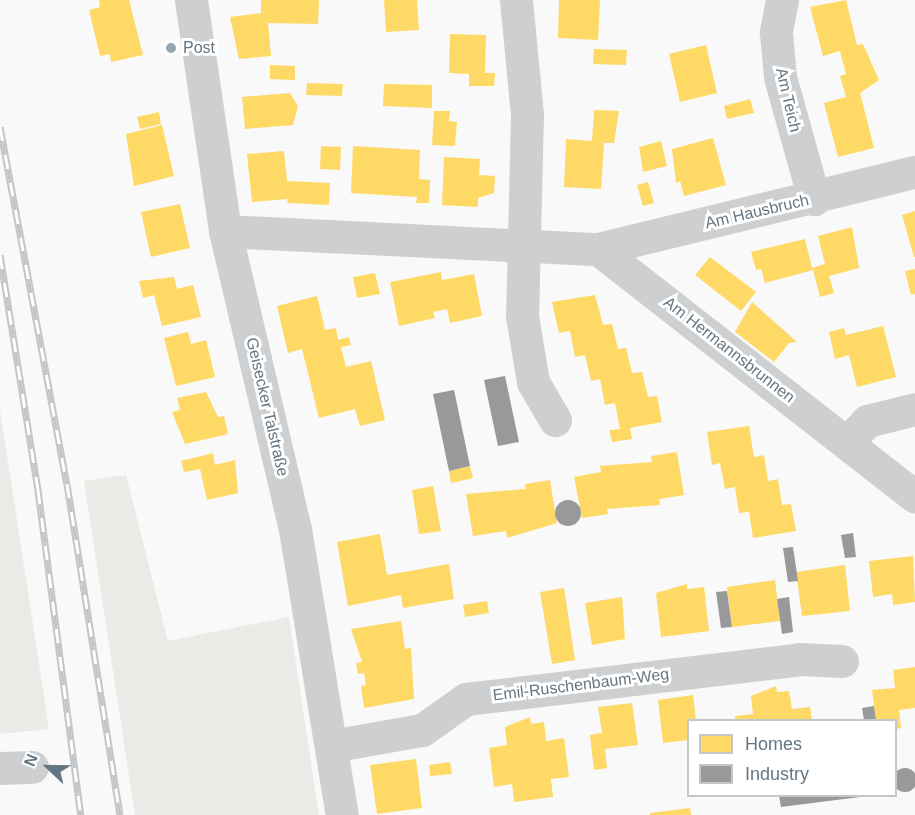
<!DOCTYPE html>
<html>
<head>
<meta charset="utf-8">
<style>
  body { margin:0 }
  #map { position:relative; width:915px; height:815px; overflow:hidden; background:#f9f9f9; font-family:Arial,sans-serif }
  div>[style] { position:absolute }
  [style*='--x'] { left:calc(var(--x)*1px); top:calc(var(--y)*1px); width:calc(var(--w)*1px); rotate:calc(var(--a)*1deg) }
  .green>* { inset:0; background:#e8ebe6 }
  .homes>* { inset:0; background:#ffd966 }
  .industry>* { inset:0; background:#999 }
  .round { border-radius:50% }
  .minor>* { height:33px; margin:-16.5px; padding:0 16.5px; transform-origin:16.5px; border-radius:16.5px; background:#cecfd0 }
  .rail>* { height:7px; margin-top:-3.5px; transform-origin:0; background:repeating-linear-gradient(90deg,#fff 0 14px,#c3c5c6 0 28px); box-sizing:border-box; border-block:2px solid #c3c5c6 }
  .dots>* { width:16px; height:16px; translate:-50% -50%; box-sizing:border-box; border:3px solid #fff; border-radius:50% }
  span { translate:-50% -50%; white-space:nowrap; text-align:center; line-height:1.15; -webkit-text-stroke:6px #fff; paint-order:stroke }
  .poi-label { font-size:16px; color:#657683 }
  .left { translate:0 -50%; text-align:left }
  .street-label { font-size:16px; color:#657683 }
  .legend { position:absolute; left:687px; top:719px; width:210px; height:78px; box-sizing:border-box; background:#fff; border:2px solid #c1c8cd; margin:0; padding:8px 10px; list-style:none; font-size:18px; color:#657683 }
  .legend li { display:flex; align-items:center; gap:12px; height:30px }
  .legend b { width:30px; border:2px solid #c1c8cd }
  .north { position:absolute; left:18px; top:737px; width:60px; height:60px; -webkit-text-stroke:4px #fff; paint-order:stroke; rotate:292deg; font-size:16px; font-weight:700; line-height:24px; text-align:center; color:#657683 }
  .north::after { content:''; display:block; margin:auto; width:21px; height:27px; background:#657683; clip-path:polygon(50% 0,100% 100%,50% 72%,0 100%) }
</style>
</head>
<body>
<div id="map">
  <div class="green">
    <div style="clip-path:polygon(0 410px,49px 729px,0 734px)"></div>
    <div style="clip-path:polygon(126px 475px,168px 641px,289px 617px,319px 815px,135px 815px,84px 481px)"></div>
  </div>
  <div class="homes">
    <div style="clip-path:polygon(99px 0,129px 0,143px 55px,111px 62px,110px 54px,100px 56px,89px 10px,100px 7px)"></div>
    <div style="clip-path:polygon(261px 0,319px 0,318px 24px,268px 23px,271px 56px,239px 59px,230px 17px,261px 13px)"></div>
    <div style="clip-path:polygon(384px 0,417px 0,419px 30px,386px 32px)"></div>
    <div style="clip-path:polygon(559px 0,600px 0,598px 40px,558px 38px)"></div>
    <div style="clip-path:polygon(846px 0,857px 45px,863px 44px,879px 80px,860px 93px,874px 148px,838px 157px,824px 103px,846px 97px,840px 76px,846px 74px,840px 51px,823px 56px,810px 7px)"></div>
    <div style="clip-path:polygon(450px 34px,486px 35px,485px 73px,495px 73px,494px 86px,469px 86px,469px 74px,449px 73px)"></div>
    <div style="clip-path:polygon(706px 45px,717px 93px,680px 102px,669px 54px)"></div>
    <div style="clip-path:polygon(594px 49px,627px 50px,626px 65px,593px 64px)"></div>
    <div style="clip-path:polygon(270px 65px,295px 66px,295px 80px,270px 79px)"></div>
    <div style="clip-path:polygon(307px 83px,343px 84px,342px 96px,306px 95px)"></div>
    <div style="clip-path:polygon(384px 84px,432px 85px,432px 108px,383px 106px)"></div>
    <div style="clip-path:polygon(290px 93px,298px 106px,293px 125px,245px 129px,242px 97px)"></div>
    <div style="clip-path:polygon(750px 99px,754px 113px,727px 119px,724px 106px)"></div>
    <div style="clip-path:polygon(594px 110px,619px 111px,614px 143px,604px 143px,601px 189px,564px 187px,566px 139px,592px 141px)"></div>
    <div style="clip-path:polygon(434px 111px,450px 111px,449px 121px,457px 122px,455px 146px,432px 145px)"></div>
    <div style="clip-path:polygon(159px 112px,161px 124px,140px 129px,137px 117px)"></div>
    <div style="clip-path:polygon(162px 125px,174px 176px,134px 186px,126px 134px)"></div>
    <div style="clip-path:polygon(713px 138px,726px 185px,684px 196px,680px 181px,676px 183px,672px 149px)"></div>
    <div style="clip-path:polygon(661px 141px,667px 166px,643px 172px,639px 147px)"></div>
    <div style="clip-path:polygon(321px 146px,341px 147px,340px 170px,320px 169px)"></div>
    <div style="clip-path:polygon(353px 146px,420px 150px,419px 179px,430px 180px,429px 203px,416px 203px,417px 197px,351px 193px)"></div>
    <div style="clip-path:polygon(284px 151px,287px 181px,330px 183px,329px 205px,287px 203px,288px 199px,252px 202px,247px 154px)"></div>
    <div style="clip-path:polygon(444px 157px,480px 159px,479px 175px,495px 176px,494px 193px,478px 198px,478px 207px,442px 205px)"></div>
    <div style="clip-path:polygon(648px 182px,654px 203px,643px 206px,637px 185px)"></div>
    <div style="clip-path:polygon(180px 204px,190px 248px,151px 257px,141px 212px)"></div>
    <div style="clip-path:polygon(915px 211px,915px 257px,914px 257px,902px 215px)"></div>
    <div style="clip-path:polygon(852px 227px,859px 268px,829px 276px,834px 293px,820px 297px,813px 270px,765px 283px,761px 269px,756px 270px,751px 252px,805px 239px,812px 268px,825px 264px,818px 236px)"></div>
    <div style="clip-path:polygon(710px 257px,756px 292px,741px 311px,695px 275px)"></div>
    <div style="clip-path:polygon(915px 269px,915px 294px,911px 295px,905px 271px)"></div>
    <div style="clip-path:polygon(441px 272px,442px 280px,474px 274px,482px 316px,450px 323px,447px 309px,433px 312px,435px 318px,399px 326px,390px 282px)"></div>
    <div style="clip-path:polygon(375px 273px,380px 294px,357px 298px,353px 277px)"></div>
    <div style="clip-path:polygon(174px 277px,177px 289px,193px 285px,201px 317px,162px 326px,154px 295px,143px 298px,139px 281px)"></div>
    <div style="clip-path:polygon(595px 295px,603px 325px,612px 324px,618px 349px,626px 348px,632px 373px,642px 372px,648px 397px,657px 396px,662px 422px,630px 428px,632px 439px,612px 442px,609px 430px,620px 429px,615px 403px,605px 405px,600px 379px,591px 381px,585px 355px,575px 357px,570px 331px,559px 333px,552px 302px)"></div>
    <div style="clip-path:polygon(317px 296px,325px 330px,336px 328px,338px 340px,349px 337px,351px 345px,341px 347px,346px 367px,371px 361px,385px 420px,360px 426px,355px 409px,319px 418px,302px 349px,288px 353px,277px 306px)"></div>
    <div style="clip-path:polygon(752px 302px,797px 342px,789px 343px,774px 362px,735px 332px)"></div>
    <div style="clip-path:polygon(883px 326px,896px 377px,857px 387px,849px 355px,835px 359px,829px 332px,844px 328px,846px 335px)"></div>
    <div style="clip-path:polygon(188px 332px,191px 344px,206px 340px,215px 377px,176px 386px,164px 338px)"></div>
    <div style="clip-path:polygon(206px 392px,218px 417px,224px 416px,228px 434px,185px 444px,172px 412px,180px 410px,177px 398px)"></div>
    <div style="clip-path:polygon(749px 426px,754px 457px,764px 455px,768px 481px,778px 479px,782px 505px,791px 504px,796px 531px,753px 538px,749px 512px,739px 513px,735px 487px,725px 489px,720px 463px,712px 465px,707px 432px)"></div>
    <div style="clip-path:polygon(677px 452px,684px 495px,659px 499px,660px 505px,607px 509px,608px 514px,582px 518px,574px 477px,601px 472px,600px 466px,652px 462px,651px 456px)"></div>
    <div style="clip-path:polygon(213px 453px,215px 465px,235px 460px,238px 493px,207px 500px,200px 469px,184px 472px,181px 461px)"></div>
    <div style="clip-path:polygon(470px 466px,473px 478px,451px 483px,449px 471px)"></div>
    <div style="clip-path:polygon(550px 480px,557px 523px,507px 538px,506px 531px,473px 536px,466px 494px,526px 489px,525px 484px)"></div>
    <div style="clip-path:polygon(433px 486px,441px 531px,419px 534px,412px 490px)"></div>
    <div style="clip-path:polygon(380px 534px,387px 575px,449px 564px,454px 599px,403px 608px,401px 595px,348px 606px,337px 542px)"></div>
    <div style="clip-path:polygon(913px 556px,915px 602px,893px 605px,892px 594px,873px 597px,869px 561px)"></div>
    <div style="clip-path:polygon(845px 565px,850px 611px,802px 616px,796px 572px)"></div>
    <div style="clip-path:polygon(775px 580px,780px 621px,732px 627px,727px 587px)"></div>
    <div style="clip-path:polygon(687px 584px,687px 589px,704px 587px,709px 631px,661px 637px,656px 593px)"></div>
    <div style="clip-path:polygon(564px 588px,575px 660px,552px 664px,540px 592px)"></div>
    <div style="clip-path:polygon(622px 597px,625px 639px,592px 645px,585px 603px)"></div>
    <div style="clip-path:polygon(487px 601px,489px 613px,465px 617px,463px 605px)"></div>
    <div style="clip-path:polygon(401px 621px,405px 649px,411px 648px,414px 699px,364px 708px,361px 686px,366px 685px,364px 673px,358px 674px,356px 663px,362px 662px,351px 629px)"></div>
    <div style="clip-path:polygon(915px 667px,915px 708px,899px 710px,901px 728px,896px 729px,896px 720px,876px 720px,872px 690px,895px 688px,893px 670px)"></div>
    <div style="clip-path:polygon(776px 686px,777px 692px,789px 691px,792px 709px,810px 707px,812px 720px,735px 720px,735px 716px,753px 714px,751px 696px)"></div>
    <div style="clip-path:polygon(693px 695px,696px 720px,688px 720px,688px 740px,663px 743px,658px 700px)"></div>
    <div style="clip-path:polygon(632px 703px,638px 745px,605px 749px,607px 768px,594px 770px,590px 735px,602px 733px,598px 707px)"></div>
    <div style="clip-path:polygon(530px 717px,531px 724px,544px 722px,546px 741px,564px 738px,569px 777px,551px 779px,553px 797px,514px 802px,512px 784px,494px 787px,489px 748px,507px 745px,505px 727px)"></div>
    <div style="clip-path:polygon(416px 759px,422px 808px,377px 814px,370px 765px)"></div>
    <div style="clip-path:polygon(450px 762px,452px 774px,430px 776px,429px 765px)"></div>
    <div style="clip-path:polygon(690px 808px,691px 815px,650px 815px,650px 813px)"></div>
  </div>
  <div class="industry">
    <div style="clip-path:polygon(505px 376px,519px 442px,498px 446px,484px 380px)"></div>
    <div style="clip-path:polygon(454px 390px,470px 466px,449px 471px,433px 394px)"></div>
    <div class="round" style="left:555px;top:500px;width:26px;height:26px"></div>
    <div style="clip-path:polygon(853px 533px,856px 557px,845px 558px,841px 535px)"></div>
    <div style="clip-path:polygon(793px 547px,798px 581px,788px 582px,783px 548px)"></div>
    <div style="clip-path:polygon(727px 591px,732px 627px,721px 628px,716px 592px)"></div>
    <div style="clip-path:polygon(789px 597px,793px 632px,782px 634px,777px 599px)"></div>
    <div style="clip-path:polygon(874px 706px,876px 720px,864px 720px,862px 708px)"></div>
    <div class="round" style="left:893px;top:768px;width:24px;height:24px"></div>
    <div style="clip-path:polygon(779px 796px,860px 796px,860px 797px,781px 807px)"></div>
  </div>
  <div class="minor">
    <div style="--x:191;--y:0;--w:233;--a:81.6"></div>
    <div style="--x:225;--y:231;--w:306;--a:76.8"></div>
    <div style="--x:295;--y:529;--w:290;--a:80.7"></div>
    <div style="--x:516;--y:0;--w:116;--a:84.5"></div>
    <div style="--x:527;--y:115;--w:201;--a:91.4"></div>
    <div style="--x:522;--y:316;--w:67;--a:80.5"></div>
    <div style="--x:533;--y:382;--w:44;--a:59.9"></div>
    <div style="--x:782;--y:0;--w:33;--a:101"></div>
    <div style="--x:776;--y:32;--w:45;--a:84.9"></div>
    <div style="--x:780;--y:77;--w:127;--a:74.4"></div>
    <div style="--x:225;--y:231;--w:373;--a:2.8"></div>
    <div style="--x:598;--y:249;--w:402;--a:38"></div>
    <div style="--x:598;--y:249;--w:326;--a:-13.7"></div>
    <div style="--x:848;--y:441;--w:28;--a:-46"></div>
    <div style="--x:867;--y:421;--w:49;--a:-14"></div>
    <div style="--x:331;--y:746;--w:92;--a:-10"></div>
    <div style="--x:422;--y:730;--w:54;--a:-35.2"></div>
    <div style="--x:466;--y:699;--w:335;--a:-6.8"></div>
    <div style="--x:799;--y:659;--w:43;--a:2.7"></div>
    <div style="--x:0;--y:768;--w:32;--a:-2"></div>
  </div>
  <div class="rail">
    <div style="--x:0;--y:127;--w:363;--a:79.4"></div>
    <div style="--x:67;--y:484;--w:335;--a:80.9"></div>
    <div style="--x:0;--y:255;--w:238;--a:80.8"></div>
    <div style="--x:38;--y:490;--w:328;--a:82.5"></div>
  </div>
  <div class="dots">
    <div style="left:171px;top:48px;background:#99a4ac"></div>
  </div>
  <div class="poi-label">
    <span class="left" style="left:183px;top:48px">Post</span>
  </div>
  <div class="street-label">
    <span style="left:788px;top:100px;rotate:77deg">Am Teich</span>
    <span style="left:757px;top:212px;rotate:-13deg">Am Hausbruch</span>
    <span style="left:729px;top:350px;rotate:38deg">Am Hermannsbrunnen</span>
    <span style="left:267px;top:407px;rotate:77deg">Geisecker Talstraße</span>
    <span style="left:581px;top:685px;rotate:-7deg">Emil-Ruschenbaum-Weg</span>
  </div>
  <ul class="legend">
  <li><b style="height:16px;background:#ffd966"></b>Homes</li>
  <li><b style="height:16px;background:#999"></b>Industry</li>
  </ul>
  <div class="north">N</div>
</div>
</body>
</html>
